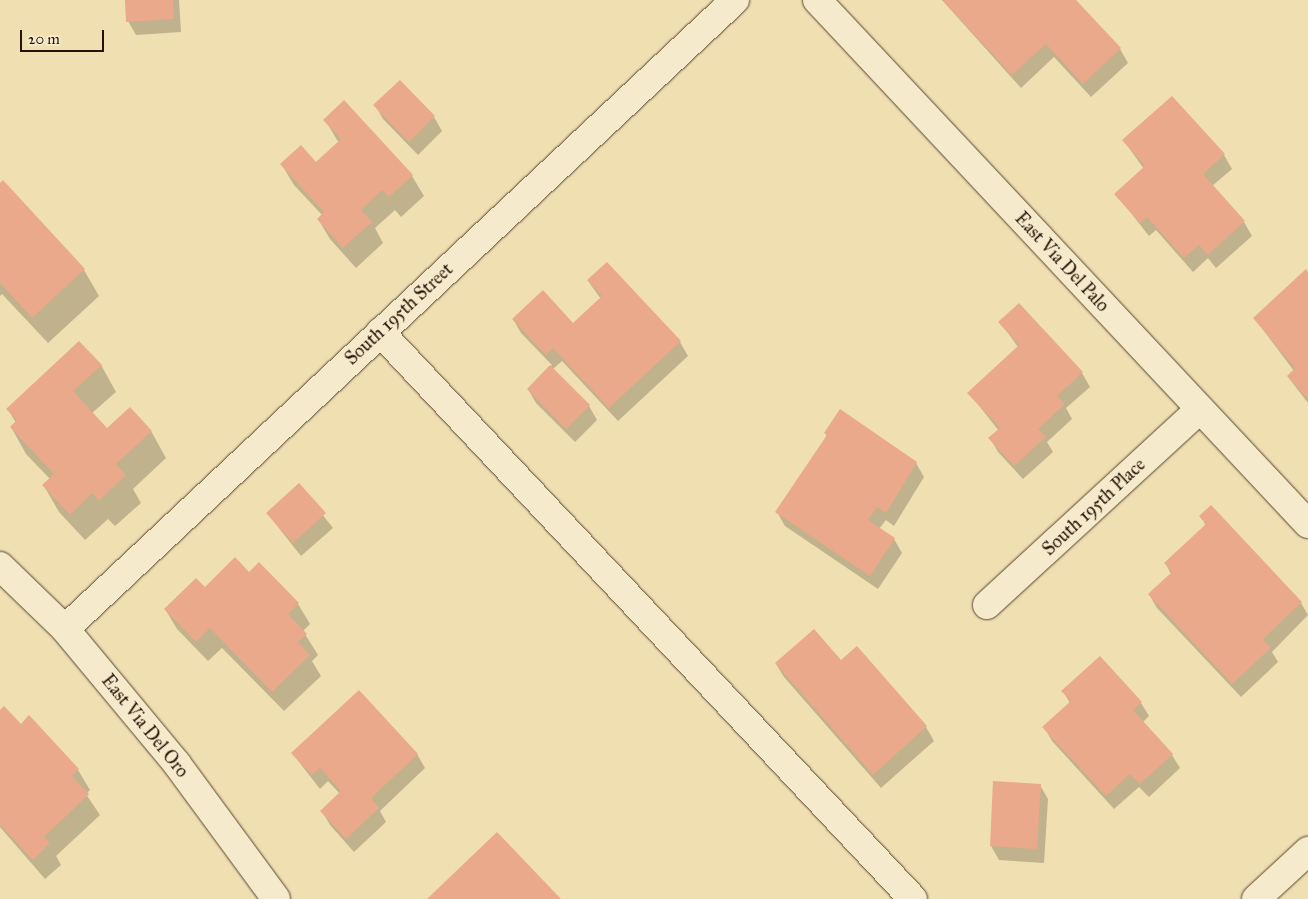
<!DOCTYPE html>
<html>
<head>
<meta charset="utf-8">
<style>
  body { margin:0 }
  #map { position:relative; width:1308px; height:899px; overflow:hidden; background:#f0dfb1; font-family:"IM FELL Great Primer",serif }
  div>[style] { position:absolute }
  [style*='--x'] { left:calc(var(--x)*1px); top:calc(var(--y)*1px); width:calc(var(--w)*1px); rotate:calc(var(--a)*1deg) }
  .shadow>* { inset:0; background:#0003 }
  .building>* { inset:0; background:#e9a98a }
  .roads { filter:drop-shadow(0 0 1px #584530) drop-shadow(0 0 1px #584530) }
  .minor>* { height:28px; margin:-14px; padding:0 14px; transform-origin:14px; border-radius:14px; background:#f5eacc }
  span { translate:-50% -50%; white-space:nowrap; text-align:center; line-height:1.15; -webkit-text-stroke:5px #f5eacc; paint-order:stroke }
  .street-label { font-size:18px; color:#261205 }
  .scale { position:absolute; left:20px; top:30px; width:84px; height:22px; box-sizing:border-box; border:2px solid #261205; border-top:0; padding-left:6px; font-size:15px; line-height:18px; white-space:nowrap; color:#261205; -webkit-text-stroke:4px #f5eacc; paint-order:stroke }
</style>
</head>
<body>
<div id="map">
  <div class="shadow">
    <div style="clip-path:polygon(126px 0,179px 0,181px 32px,136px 35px,128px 21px)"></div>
    <div style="clip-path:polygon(942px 0,1075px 0,1120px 49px,1128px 63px,1091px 97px,1054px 57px,1021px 88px)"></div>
    <div style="clip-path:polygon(400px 81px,434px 117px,442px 131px,418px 155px,383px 119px,375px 105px)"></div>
    <div style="clip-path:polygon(325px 120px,412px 176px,424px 196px,401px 217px,395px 210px,375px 228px,383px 243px,356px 268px,330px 239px,318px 219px,322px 215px,294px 185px,282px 165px,316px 164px,339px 143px)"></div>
    <div style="clip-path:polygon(1124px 141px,1224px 155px,1232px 169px,1212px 186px,1244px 222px,1252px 236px,1216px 268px,1208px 258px,1193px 272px,1156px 230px,1149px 236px,1116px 194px,1144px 169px)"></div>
    <div style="clip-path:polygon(3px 182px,84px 270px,99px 296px,48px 343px,2px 294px,0 296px,0 185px)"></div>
    <div style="clip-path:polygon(1308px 274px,1308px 403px,1288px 377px,1294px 371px,1255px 319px)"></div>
    <div style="clip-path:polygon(588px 281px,680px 342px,688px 356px,618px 421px,562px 361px,553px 369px,589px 406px,597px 420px,575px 442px,536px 403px,528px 389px,552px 365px,521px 333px,513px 319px,573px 325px,601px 299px)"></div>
    <div style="clip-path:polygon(1019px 304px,1082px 373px,1090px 387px,1066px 408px,1072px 419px,1047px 442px,1053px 452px,1023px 479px,998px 452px,990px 438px,999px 431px,969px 393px,1018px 347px,1000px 322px)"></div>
    <div style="clip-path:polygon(101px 365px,116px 392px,92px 413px,107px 429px,151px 431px,166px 458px,133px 489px,141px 503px,115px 526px,108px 519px,85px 540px,59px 512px,44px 486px,50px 479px,26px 454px,11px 427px,16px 423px,8px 409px)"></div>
    <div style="clip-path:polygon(826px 433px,916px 463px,924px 477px,894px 526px,886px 520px,879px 529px,894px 539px,902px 553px,878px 589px,785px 526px,777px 512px,827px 437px)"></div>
    <div style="clip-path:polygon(299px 485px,333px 528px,301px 556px,267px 513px)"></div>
    <div style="clip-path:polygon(1211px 507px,1301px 603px,1308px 615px,1272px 652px,1278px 662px,1241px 697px,1157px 608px,1149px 594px,1171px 574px,1166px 564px,1206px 526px,1201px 516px)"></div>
    <div style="clip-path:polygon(249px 574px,298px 604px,310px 624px,303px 631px,318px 655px,312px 661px,321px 676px,284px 711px,222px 648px,208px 661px,177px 629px,165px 609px,205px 589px)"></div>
    <div style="clip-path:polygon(857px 648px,926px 727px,934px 741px,881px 788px,784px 677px,776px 664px,841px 662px)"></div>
    <div style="clip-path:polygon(1063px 691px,1141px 703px,1149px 716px,1143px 722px,1172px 755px,1180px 768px,1149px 797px,1139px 787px,1114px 809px,1052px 741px,1044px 727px,1070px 703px)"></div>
    <div style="clip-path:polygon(0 712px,78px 770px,90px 790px,86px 794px,100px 815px,56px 856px,61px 865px,45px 879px,0 827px)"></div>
    <div style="clip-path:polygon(292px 753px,417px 754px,425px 768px,380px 811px,386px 822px,354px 852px,330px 825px,322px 811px,340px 794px,328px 781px,320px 789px)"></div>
    <div style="clip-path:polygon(1040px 785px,1048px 799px,1044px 863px,999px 860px,991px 846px)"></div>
  </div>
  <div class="building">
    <div style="clip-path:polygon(125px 0,173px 0,174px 19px,126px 22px)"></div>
    <div style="clip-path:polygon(942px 0,1076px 0,1121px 48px,1083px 84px,1046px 44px,1012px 75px)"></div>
    <div style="clip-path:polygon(400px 80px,435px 116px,409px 142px,373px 105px)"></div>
    <div style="clip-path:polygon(1172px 96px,1225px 154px,1203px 174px,1245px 221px,1208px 255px,1199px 245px,1184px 258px,1147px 217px,1140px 223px,1114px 194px,1145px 166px,1122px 140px)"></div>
    <div style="clip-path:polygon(344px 100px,413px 175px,389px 197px,382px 190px,361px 210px,372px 222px,343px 248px,317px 219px,324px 212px,280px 164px,301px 145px,316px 162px,341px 139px,323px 120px)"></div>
    <div style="clip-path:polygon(3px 180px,85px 269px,32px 318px,0 283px,0 183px)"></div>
    <div style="clip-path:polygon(607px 262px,681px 341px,609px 408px,553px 348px,546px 355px,512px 319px,543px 290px,573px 323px,602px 296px,587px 280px)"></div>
    <div style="clip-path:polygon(1306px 269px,1308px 272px,1308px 399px,1287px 376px,1295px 368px,1253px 318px)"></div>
    <div style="clip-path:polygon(1019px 303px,1083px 372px,1057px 396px,1065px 404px,1038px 429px,1046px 437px,1014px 466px,988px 438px,1000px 428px,967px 393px,1019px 345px,998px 322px)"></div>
    <div style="clip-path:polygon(79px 341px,102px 365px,73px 391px,107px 428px,130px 407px,152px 431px,116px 464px,126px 475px,99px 501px,92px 493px,70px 515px,42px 485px,54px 474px,10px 427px,17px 420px,6px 409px)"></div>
    <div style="clip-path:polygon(550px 365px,590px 405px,566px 429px,527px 389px)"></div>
    <div style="clip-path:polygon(840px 409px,917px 462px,886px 513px,877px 507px,868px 520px,895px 538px,870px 576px,775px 512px,827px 435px,824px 433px)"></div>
    <div style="clip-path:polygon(299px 483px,326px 513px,293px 543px,266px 513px)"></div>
    <div style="clip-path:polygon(1211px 505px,1302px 602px,1263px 639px,1271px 648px,1232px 684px,1148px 594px,1172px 572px,1164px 563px,1206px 524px,1199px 516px)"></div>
    <div style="clip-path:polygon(235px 557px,249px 572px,259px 562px,299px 603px,288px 614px,307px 634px,298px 642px,310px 655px,272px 692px,210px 628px,196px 642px,164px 609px,196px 578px,205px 587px)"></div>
    <div style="clip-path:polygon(814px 629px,841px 660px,857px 646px,927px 726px,873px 775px,775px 663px)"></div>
    <div style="clip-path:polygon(1100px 656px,1142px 702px,1133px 710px,1173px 754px,1140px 784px,1130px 774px,1106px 796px,1042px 727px,1071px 701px,1061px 691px)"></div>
    <div style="clip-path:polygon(359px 690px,418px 754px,371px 798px,379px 808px,346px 839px,320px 811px,341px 791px,320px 768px,312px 775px,291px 753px)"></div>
    <div style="clip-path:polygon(4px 706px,21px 724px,29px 715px,79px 769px,72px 776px,89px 794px,44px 837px,50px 843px,33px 860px,0 825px,0 710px)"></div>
    <div style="clip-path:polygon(993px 781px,1041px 784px,1037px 849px,990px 846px)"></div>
    <div style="clip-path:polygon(497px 832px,561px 899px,427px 899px)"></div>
  </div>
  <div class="roads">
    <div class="minor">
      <div style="--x:817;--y:0;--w:718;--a:46.86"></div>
      <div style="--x:380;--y:332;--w:778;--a:46.77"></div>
      <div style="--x:0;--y:566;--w:91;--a:44.1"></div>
      <div style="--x:65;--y:629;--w:175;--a:50.3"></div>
      <div style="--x:177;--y:764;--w:167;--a:53.7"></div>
      <div style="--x:987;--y:605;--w:289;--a:-42.6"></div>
      <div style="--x:65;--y:629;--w:919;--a:-43.19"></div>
      <div style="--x:1256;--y:899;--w:71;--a:-42.7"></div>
    </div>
  </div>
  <div class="street-label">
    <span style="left:1062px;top:262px;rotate:47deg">East Via Del Palo</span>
    <span style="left:399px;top:314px;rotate:-43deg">South 195th Street</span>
    <span style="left:1094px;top:507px;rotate:-43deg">South 195th Place</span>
    <span style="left:145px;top:726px;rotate:51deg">East Via Del Oro</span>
  </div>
  <div class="scale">20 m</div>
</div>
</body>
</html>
